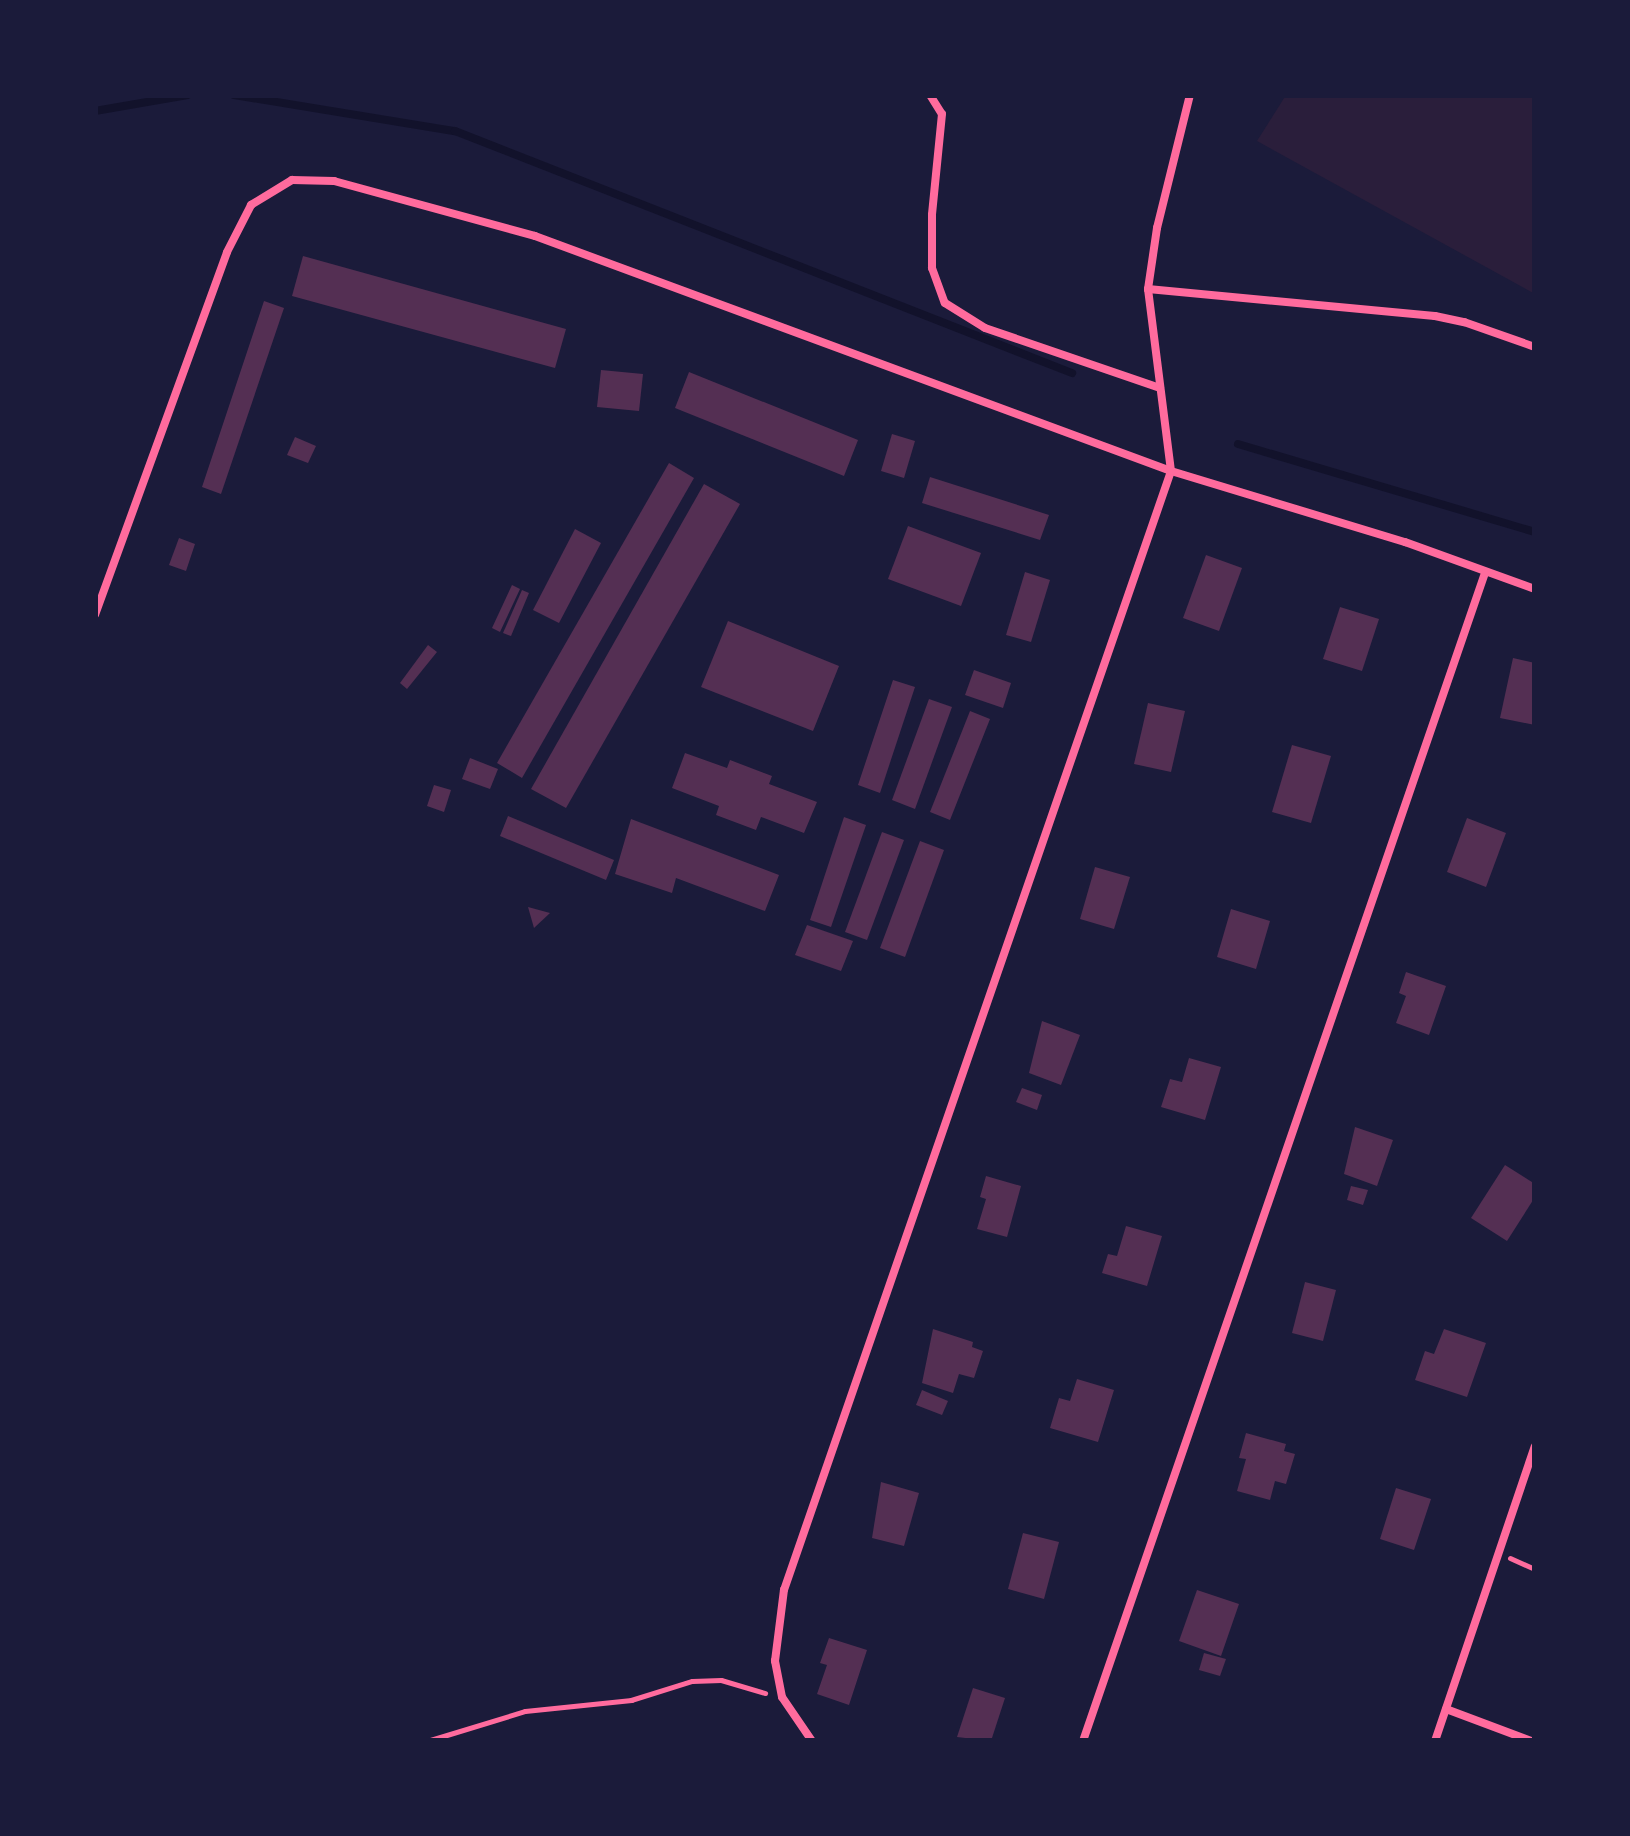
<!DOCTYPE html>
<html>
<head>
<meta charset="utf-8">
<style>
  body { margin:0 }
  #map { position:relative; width:1630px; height:1836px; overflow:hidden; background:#1b1b3a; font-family:"Nunito Sans",sans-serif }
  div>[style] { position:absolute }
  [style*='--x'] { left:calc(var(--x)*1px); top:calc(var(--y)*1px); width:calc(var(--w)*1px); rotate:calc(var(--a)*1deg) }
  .green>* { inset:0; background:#2a1e3b }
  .stream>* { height:8px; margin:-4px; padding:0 4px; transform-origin:4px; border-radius:4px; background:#12122b }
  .building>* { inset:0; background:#542f53 }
  .path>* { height:5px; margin:-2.5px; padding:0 2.5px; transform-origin:2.5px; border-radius:2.5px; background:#ff6b9d }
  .service>* { height:8px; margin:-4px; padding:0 4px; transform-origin:4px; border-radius:4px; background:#ff6b9d }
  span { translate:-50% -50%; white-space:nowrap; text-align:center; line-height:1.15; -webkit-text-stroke:8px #1b1b3a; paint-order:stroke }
  .frame { position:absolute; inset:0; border:98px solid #1b1b3a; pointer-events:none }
</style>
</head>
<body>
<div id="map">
  <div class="green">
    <div style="clip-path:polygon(1286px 95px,1535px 95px,1535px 294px,1257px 141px)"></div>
  </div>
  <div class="stream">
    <div style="--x:234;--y:95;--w:224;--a:9.3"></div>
    <div style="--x:455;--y:131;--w:663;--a:21.42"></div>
    <div style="--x:95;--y:111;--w:94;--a:-9.8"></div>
    <div style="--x:1238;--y:444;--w:310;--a:16.5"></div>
  </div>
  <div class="building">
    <div style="clip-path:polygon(303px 256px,566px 329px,555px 368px,292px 296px)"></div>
    <div style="clip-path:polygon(264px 301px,284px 308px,221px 494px,202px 487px)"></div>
    <div style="clip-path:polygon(601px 370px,643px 374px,639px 411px,597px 407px)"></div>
    <div style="clip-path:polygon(689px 372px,858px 440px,844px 476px,675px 408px)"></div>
    <div style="clip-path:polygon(892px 434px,915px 441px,904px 478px,881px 471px)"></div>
    <div style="clip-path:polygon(295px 437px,316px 446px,308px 463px,287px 455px)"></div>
    <div style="clip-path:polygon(669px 463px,694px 478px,522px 778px,497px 763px)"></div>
    <div style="clip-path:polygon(930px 477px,1049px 515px,1040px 540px,922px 503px)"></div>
    <div style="clip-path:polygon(704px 484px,740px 504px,566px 808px,531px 789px)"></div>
    <div style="clip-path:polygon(908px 526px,981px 553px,961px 606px,888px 579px)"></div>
    <div style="clip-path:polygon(575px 529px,601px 543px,559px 623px,533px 610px)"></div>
    <div style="clip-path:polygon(179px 538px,195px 544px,186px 571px,169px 565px)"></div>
    <div style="clip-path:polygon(1206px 555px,1242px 568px,1219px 631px,1183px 618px)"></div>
    <div style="clip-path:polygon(1025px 572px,1050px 580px,1031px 642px,1006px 635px)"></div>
    <div style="clip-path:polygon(512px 585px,520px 589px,500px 632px,492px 628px)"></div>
    <div style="clip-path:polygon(522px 590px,529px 593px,511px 636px,503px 633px)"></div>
    <div style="clip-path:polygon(1340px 607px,1379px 619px,1362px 671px,1323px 659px)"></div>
    <div style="clip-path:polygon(728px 621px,839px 666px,813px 731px,701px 687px)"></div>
    <div style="clip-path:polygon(428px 645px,437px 652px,407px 689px,400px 683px)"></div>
    <div style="clip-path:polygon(1513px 658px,1535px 663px,1535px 725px,1500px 718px)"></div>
    <div style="clip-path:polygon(974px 670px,1011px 683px,1003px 708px,965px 695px)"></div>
    <div style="clip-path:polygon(893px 680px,915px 687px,880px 793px,858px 785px)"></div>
    <div style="clip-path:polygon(929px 699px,952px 707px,915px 809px,892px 800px)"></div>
    <div style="clip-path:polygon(1148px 703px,1185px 711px,1171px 772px,1134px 764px)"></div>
    <div style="clip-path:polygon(970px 711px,990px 719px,950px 820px,930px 812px)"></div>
    <div style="clip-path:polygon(1292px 745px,1331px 756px,1311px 823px,1272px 812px)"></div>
    <div style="clip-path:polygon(685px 753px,727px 768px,730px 760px,772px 776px,769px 784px,817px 802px,804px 833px,761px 817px,756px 830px,716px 815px,719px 806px,672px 788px)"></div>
    <div style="clip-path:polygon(470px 758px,498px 769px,490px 789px,462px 779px)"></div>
    <div style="clip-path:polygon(434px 785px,451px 790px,444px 812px,427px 806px)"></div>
    <div style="clip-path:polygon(508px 816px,614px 860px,606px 880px,500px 836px)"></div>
    <div style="clip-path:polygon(844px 817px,866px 825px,831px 927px,810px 920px)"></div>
    <div style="clip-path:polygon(1467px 818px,1506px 833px,1486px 887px,1447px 872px)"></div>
    <div style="clip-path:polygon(631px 819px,779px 875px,765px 911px,676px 878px,672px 893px,615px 874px)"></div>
    <div style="clip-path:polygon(882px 832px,904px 840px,867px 940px,845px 932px)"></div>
    <div style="clip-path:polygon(920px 841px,944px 850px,905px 957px,880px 948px)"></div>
    <div style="clip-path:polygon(1095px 867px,1130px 877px,1114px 929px,1080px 919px)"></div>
    <div style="clip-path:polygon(528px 907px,550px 913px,534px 928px)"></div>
    <div style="clip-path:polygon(1231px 909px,1270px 921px,1256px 969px,1217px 957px)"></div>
    <div style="clip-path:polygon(807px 925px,853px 941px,841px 971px,795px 955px)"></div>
    <div style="clip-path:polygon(1406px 972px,1446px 986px,1429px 1035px,1396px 1023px,1406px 996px,1399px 993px)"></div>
    <div style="clip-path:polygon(1042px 1021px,1080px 1035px,1061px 1085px,1029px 1073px)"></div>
    <div style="clip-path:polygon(1189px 1058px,1221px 1067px,1205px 1120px,1161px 1107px,1170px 1079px,1182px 1082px)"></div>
    <div style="clip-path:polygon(1022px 1088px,1042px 1095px,1037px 1110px,1016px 1102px)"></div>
    <div style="clip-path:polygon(1355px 1127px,1393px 1140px,1377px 1186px,1344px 1174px)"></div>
    <div style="clip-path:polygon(1505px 1165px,1535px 1184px,1535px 1197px,1507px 1241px,1471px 1218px)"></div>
    <div style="clip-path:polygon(986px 1176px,1021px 1186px,1007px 1237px,977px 1229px,986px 1199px,980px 1197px)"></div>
    <div style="clip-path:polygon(1351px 1186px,1368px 1190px,1363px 1205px,1347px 1200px)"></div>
    <div style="clip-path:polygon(1126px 1226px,1162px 1236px,1147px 1286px,1102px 1273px,1108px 1254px,1117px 1256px)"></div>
    <div style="clip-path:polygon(1305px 1282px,1336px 1290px,1323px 1341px,1292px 1333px)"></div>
    <div style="clip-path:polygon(933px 1329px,973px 1342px,972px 1347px,983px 1351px,974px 1378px,959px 1374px,953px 1393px,922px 1383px)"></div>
    <div style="clip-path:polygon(1444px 1329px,1486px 1343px,1467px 1397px,1415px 1380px,1425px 1351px,1434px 1354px)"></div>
    <div style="clip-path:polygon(1077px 1379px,1114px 1390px,1098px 1442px,1050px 1428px,1059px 1398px,1070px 1401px)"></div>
    <div style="clip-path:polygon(922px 1390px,948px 1401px,942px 1415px,916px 1405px)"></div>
    <div style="clip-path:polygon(1246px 1433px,1286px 1444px,1284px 1451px,1295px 1454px,1286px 1484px,1275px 1481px,1270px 1500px,1237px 1491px,1246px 1459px,1239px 1458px)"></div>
    <div style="clip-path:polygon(881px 1482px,919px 1493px,904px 1546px,872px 1538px)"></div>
    <div style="clip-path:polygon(1396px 1488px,1431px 1499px,1414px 1550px,1380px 1539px)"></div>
    <div style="clip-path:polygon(1023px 1533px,1059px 1542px,1044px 1599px,1008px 1589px)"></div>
    <div style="clip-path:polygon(1197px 1590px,1239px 1604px,1221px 1656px,1179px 1641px)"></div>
    <div style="clip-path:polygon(829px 1638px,867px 1650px,849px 1705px,817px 1694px,827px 1665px,820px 1663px)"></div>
    <div style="clip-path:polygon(1204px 1653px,1226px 1659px,1220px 1676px,1199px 1670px)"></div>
    <div style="clip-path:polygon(973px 1688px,1005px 1698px,991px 1741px,957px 1737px)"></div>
  </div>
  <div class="path">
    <div style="--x:1510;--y:1558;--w:27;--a:24"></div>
    <div style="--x:427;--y:1741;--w:102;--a:-17"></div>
    <div style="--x:525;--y:1711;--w:107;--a:-5.9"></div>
    <div style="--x:631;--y:1700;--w:64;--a:-17.3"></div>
    <div style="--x:692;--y:1681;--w:29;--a:-2"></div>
    <div style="--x:721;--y:1680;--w:46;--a:16.5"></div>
  </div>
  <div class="service">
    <div style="--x:930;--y:95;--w:22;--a:58"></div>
    <div style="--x:942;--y:114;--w:101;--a:95.7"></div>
    <div style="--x:932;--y:215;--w:53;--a:90"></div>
    <div style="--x:932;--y:268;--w:37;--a:70"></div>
    <div style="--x:945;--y:303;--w:47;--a:32"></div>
    <div style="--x:985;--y:328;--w:185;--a:18.9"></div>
    <div style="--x:1148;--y:289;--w:288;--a:5.4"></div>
    <div style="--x:1435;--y:316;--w:30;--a:12"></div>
    <div style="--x:1464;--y:322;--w:75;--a:19.4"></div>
    <div style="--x:95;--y:615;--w:386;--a:-70"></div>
    <div style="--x:227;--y:252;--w:53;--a:-62.9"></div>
    <div style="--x:251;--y:205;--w:48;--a:-31.4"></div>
    <div style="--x:292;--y:180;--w:42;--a:1.4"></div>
    <div style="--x:334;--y:181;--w:208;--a:15.3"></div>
    <div style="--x:535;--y:236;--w:678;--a:20.28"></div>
    <div style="--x:1171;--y:471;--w:245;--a:16.9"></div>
    <div style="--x:1405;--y:542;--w:138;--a:19.9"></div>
    <div style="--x:1446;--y:1709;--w:91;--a:20.6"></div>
    <div style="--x:812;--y:1741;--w:53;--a:-124.3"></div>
    <div style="--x:782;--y:1697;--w:37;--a:-101"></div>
    <div style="--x:775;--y:1661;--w:72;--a:-82.8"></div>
    <div style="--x:784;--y:1590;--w:1184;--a:-70.92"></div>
    <div style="--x:1171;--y:471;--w:183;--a:-97.2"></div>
    <div style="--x:1148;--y:289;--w:62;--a:-81.6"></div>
    <div style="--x:1157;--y:228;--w:137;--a:-76.1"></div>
    <div style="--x:1083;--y:1741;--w:1235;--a:-71.01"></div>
    <div style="--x:1435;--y:1741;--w:311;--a:-71.3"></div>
  </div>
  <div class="frame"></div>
</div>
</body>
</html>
